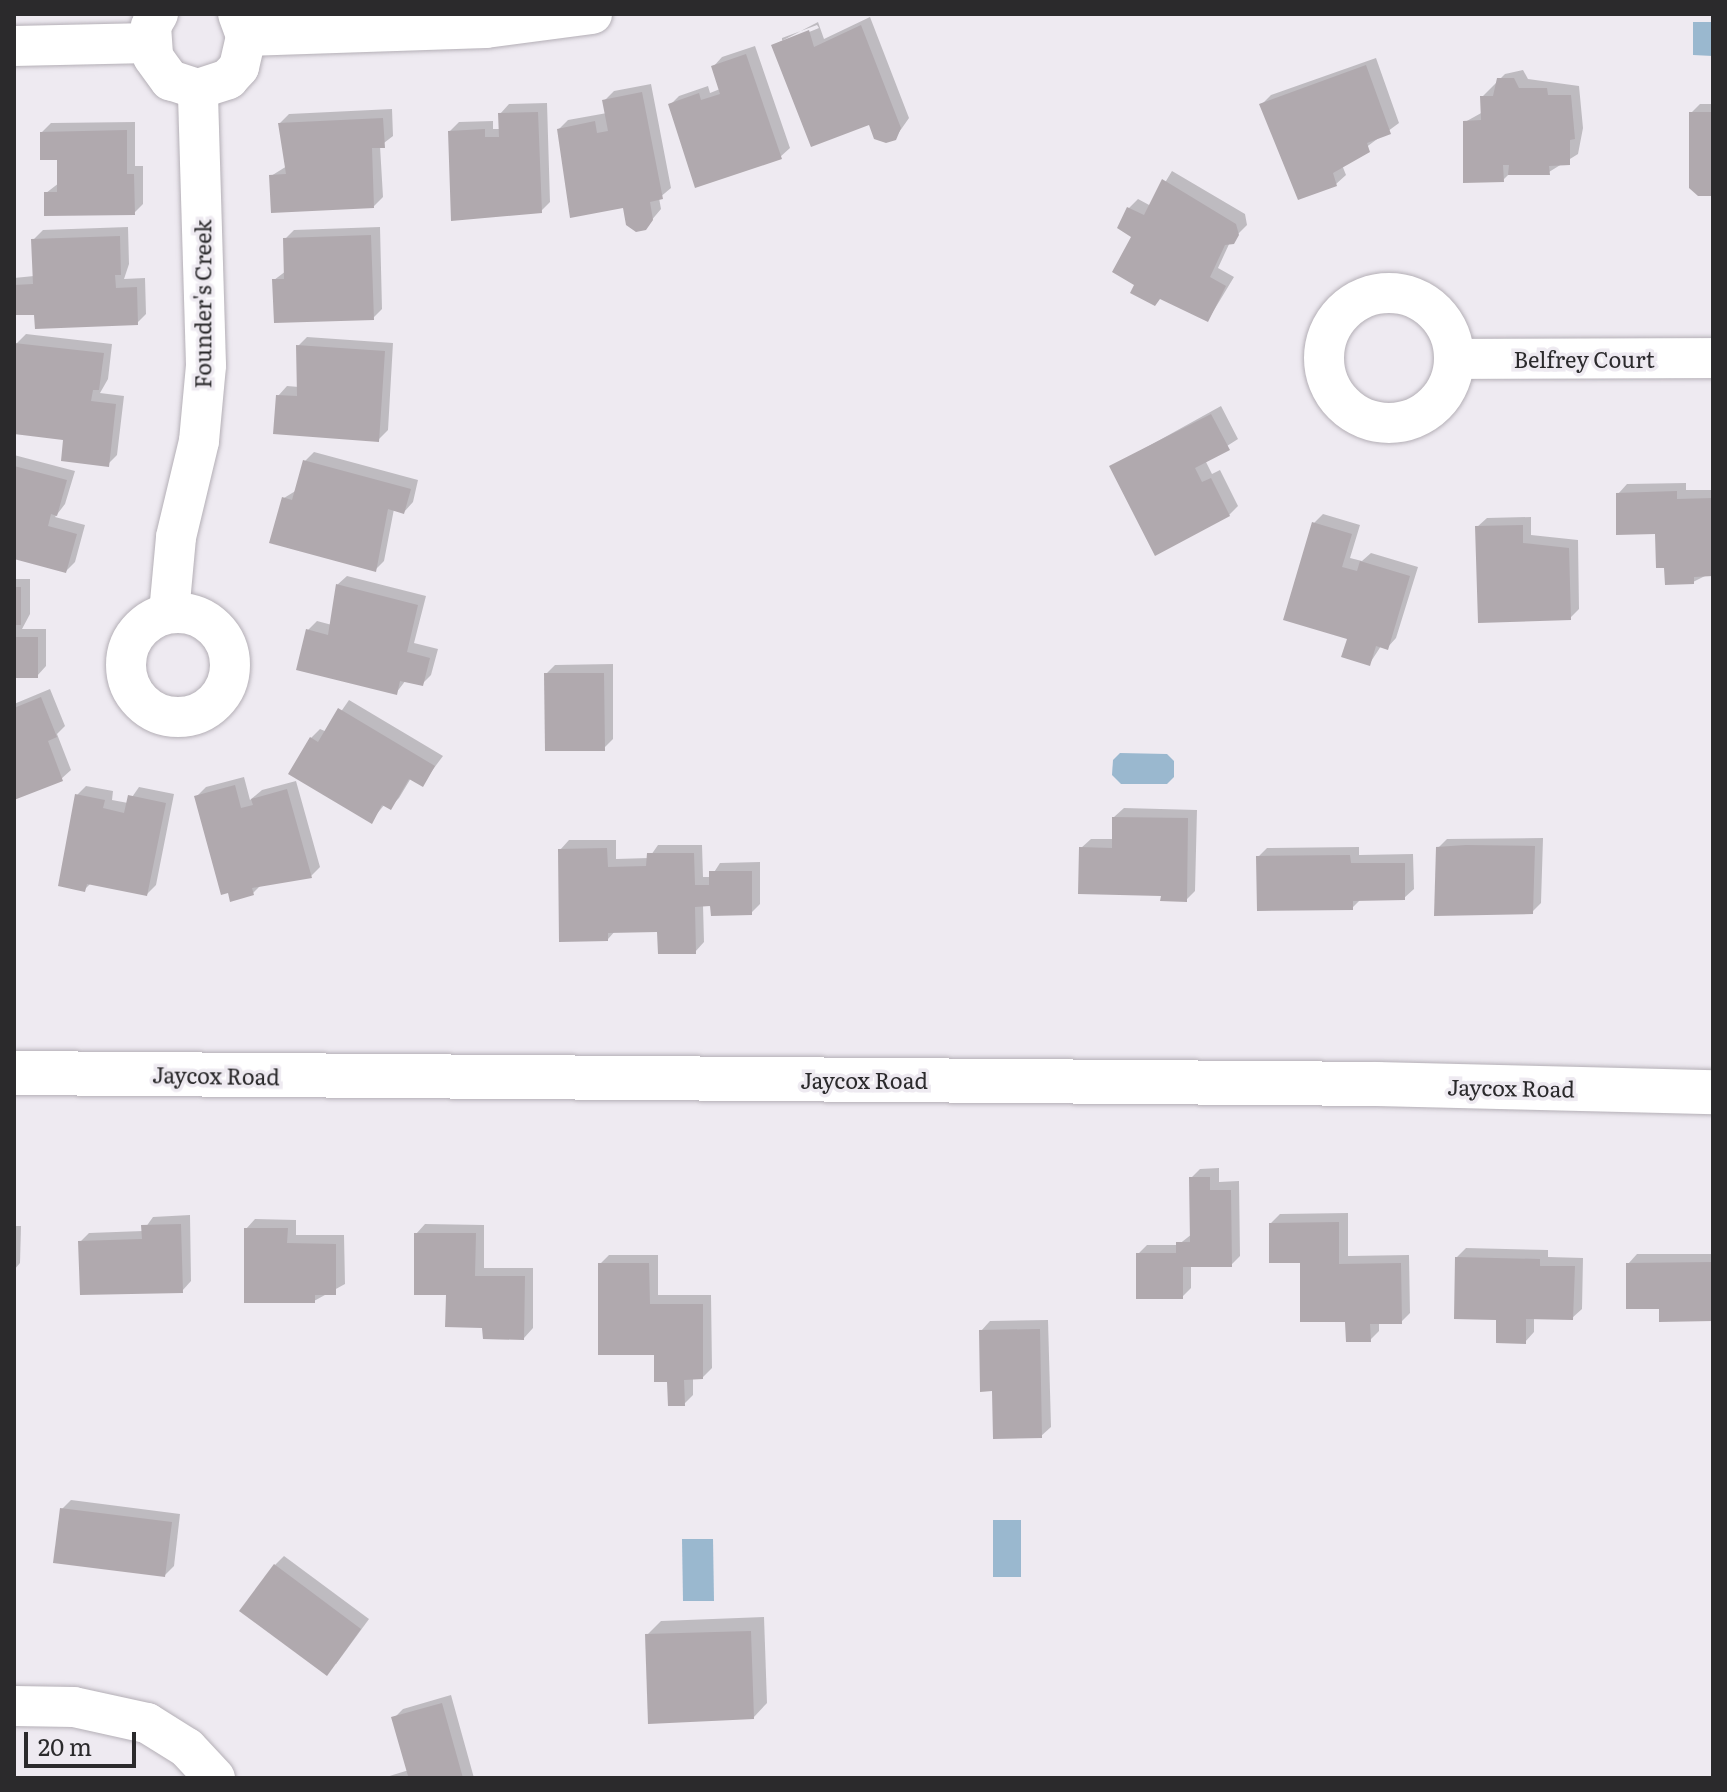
<!DOCTYPE html>
<html>
<head>
<meta charset="utf-8">
<style>
  body { margin:0 }
  #map { position:relative; width:1727px; height:1792px; overflow:hidden; background:#eeeaf1; font-family:Literata,serif }
  div>[style] { position:absolute }
  [style*='--x'] { left:calc(var(--x)*1px); top:calc(var(--y)*1px); width:calc(var(--w)*1px); rotate:calc(var(--a)*1deg) }
  .water>* { inset:0; background:#9ab8cf }
  .shadow>* { inset:0; background:#0003 }
  .building>* { inset:0; background:#b0a9ae }
  .roads { filter:drop-shadow(0 0 2px #b4afb6) drop-shadow(0 0 2px #b4afb6) }
  .street>* { height:40px; margin:-20px; padding:0 20px; transform-origin:20px; border-radius:20px; background:#fff }
  .street>.ring { margin:-20px; padding:0; box-sizing:content-box; background:none; border:40px solid #fff; border-radius:50% }
  .secondary>* { height:44px; margin:-22px; padding:0 22px; transform-origin:22px; border-radius:22px; background:#fff }
  span { translate:-50% -50%; white-space:nowrap; text-align:center; line-height:1.15; -webkit-text-stroke:7px #eeeaf1; paint-order:stroke }
  .street-label { font-size:22px; color:#2b2a2c }
  .frame { position:absolute; inset:0; border:16px solid #2b2a2c; pointer-events:none }
  .scale { position:absolute; left:24px; top:1732px; width:112px; height:36px; box-sizing:border-box; border:4px solid #2b2a2c; border-top:0; padding-left:10px; font-size:24px; line-height:28px; white-space:nowrap; color:#2b2a2c; -webkit-text-stroke:6px #eeeaf1; paint-order:stroke }
</style>
</head>
<body>
<div id="map">
  <div class="water">
    <div style="clip-path:polygon(1693px 22px,1713px 22px,1713px 56px,1693px 55px)"></div>
    <div style="clip-path:polygon(1120px 753px,1167px 754px,1174px 761px,1174px 777px,1167px 784px,1121px 784px,1112px 775px,1113px 760px)"></div>
    <div style="clip-path:polygon(993px 1520px,1021px 1520px,1021px 1577px,993px 1577px)"></div>
    <div style="clip-path:polygon(682px 1539px,713px 1539px,714px 1601px,683px 1601px)"></div>
  </div>
  <div class="shadow">
    <div style="clip-path:polygon(evenodd,870px 17px,909px 118px,895px 138px,774px 45px,818px 22px,824px 39px,870px 17px,817px 25px,819px 28px,782px 43px,782px 38px,817px 25px)"></div>
    <div style="clip-path:polygon(755px 46px,790px 148px,780px 157px,670px 105px,679px 96px,708px 86px,710px 93px,720px 89px,713px 67px,722px 57px)"></div>
    <div style="clip-path:polygon(1376px 58px,1399px 123px,1342px 165px,1346px 175px,1336px 184px,1262px 104px,1271px 95px)"></div>
    <div style="clip-path:polygon(1523px 70px,1528px 79px,1579px 86px,1583px 128px,1578px 154px,1549px 172px,1510px 173px,1503px 180px,1465px 122px,1483px 112px,1482px 97px,1505px 74px)"></div>
    <div style="clip-path:polygon(651px 84px,671px 188px,659px 198px,661px 209px,645px 228px,559px 129px,568px 120px,607px 113px,605px 100px,614px 91px)"></div>
    <div style="clip-path:polygon(547px 103px,550px 202px,541px 211px,450px 131px,459px 122px,493px 121px,493px 129px,501px 129px,500px 114px,509px 104px)"></div>
    <div style="clip-path:polygon(1700px 104px,1713px 104px,1713px 190px,1691px 113px)"></div>
    <div style="clip-path:polygon(392px 109px,393px 136px,380px 146px,383px 197px,374px 206px,271px 176px,287px 166px,280px 123px,289px 114px)"></div>
    <div style="clip-path:polygon(135px 122px,135px 166px,143px 166px,143px 204px,134px 213px,46px 193px,59px 183px,59px 158px,42px 132px,51px 123px)"></div>
    <div style="clip-path:polygon(1172px 171px,1245px 214px,1247px 225px,1230px 242px,1218px 268px,1234px 277px,1208px 320px,1136px 284px,1129px 208px,1138px 199px,1151px 206px)"></div>
    <div style="clip-path:polygon(128px 227px,129px 264px,124px 279px,145px 278px,146px 314px,137px 323px,14px 313px,14px 278px,34px 276px,33px 240px,43px 230px)"></div>
    <div style="clip-path:polygon(380px 227px,382px 309px,373px 318px,274px 280px,286px 271px,285px 239px,294px 230px)"></div>
    <div style="clip-path:polygon(26px 334px,112px 344px,108px 379px,100px 393px,124px 396px,117px 455px,108px 464px,65px 438px,14px 432px,16px 344px)"></div>
    <div style="clip-path:polygon(307px 337px,393px 343px,388px 430px,378px 440px,278px 396px,287px 386px,299px 387px,298px 346px)"></div>
    <div style="clip-path:polygon(1221px 406px,1238px 439px,1205px 460px,1212px 474px,1220px 470px,1238px 506px,1229px 515px,1111px 467px)"></div>
    <div style="clip-path:polygon(314px 452px,418px 480px,413px 502px,404px 512px,394px 509px,384px 561px,375px 570px,284px 498px,297px 490px,305px 461px)"></div>
    <div style="clip-path:polygon(14px 455px,75px 471px,65px 504px,55px 517px,85px 525px,75px 562px,66px 571px,14px 557px)"></div>
    <div style="clip-path:polygon(1686px 483px,1686px 490px,1713px 490px,1713px 572px,1693px 582px,1666px 566px,1657px 532px,1618px 494px,1627px 484px)"></div>
    <div style="clip-path:polygon(1323px 514px,1360px 525px,1350px 558px,1362px 561px,1371px 553px,1418px 567px,1396px 638px,1387px 648px,1381px 646px,1370px 663px,1349px 637px,1314px 523px)"></div>
    <div style="clip-path:polygon(1531px 517px,1531px 535px,1578px 540px,1579px 609px,1570px 618px,1477px 527px,1487px 518px)"></div>
    <div style="clip-path:polygon(347px 576px,426px 596px,414px 643px,438px 649px,431px 675px,422px 684px,406px 680px,396px 693px,308px 630px,317px 621px,332px 625px,337px 585px)"></div>
    <div style="clip-path:polygon(14px 579px,30px 579px,30px 614px,22px 629px,46px 629px,46px 666px,37px 676px,14px 676px)"></div>
    <div style="clip-path:polygon(613px 664px,613px 739px,604px 748px,546px 674px,555px 665px)"></div>
    <div style="clip-path:polygon(50px 689px,65px 726px,57px 734px,71px 770px,61px 779px,14px 798px,14px 704px)"></div>
    <div style="clip-path:polygon(349px 700px,443px 756px,422px 784px,411px 778px,399px 798px,390px 807px,385px 804px,371px 821px,311px 738px,320px 729px,327px 732px)"></div>
    <div style="clip-path:polygon(244px 777px,250px 800px,262px 790px,296px 781px,320px 867px,311px 876px,262px 884px,253px 893px,196px 797px,206px 787px)"></div>
    <div style="clip-path:polygon(86px 786px,113px 791px,112px 800px,128px 803px,139px 787px,174px 794px,156px 885px,147px 894px,91px 883px,84px 890px,77px 795px)"></div>
    <div style="clip-path:polygon(1124px 808px,1197px 810px,1195px 891px,1186px 900px,1163px 894px,1081px 848px,1091px 839px,1114px 839px,1114px 817px)"></div>
    <div style="clip-path:polygon(1543px 838px,1541px 903px,1532px 912px,1438px 848px,1447px 839px)"></div>
    <div style="clip-path:polygon(569px 840px,616px 840px,616px 859px,649px 858px,658px 845px,702px 845px,703px 877px,711px 877px,720px 863px,760px 862px,760px 904px,751px 913px,703px 905px,704px 942px,695px 952px,659px 930px,616px 930px,608px 939px,560px 850px)"></div>
    <div style="clip-path:polygon(1359px 847px,1359px 855px,1413px 854px,1414px 889px,1404px 898px,1361px 899px,1352px 908px,1258px 857px,1267px 848px)"></div>
    <div style="clip-path:polygon(1219px 1168px,1219px 1182px,1239px 1181px,1240px 1256px,1231px 1265px,1191px 1265px,1191px 1288px,1182px 1297px,1138px 1254px,1147px 1245px,1178px 1245px,1192px 1234px,1191px 1178px,1200px 1169px)"></div>
    <div style="clip-path:polygon(1348px 1213px,1348px 1256px,1409px 1255px,1410px 1313px,1401px 1322px,1379px 1322px,1379px 1331px,1370px 1340px,1347px 1320px,1271px 1223px,1280px 1214px)"></div>
    <div style="clip-path:polygon(190px 1215px,191px 1281px,182px 1291px,80px 1242px,89px 1233px,143px 1231px,153px 1217px)"></div>
    <div style="clip-path:polygon(255px 1219px,296px 1220px,296px 1235px,344px 1235px,345px 1284px,314px 1301px,246px 1229px)"></div>
    <div style="clip-path:polygon(425px 1224px,484px 1225px,484px 1268px,533px 1268px,533px 1328px,524px 1338px,484px 1326px,448px 1294px,416px 1234px)"></div>
    <div style="clip-path:polygon(14px 1226px,21px 1226px,20px 1263px,14px 1270px)"></div>
    <div style="clip-path:polygon(1466px 1248px,1548px 1250px,1548px 1257px,1583px 1258px,1582px 1309px,1572px 1318px,1534px 1317px,1534px 1332px,1525px 1342px,1498px 1318px,1456px 1258px)"></div>
    <div style="clip-path:polygon(1637px 1254px,1713px 1254px,1713px 1319px,1661px 1307px,1628px 1264px)"></div>
    <div style="clip-path:polygon(609px 1255px,658px 1255px,658px 1295px,711px 1295px,712px 1368px,702px 1378px,693px 1378px,693px 1395px,684px 1404px,600px 1264px)"></div>
    <div style="clip-path:polygon(1048px 1320px,1051px 1427px,1041px 1436px,981px 1331px,990px 1321px)"></div>
    <div style="clip-path:polygon(71px 1500px,180px 1514px,174px 1566px,165px 1575px,62px 1509px)"></div>
    <div style="clip-path:polygon(284px 1556px,369px 1619px,336px 1664px,275px 1565px)"></div>
    <div style="clip-path:polygon(764px 1617px,767px 1703px,753px 1718px,647px 1635px,661px 1621px)"></div>
    <div style="clip-path:polygon(451px 1695px,474px 1778px,383px 1778px,409px 1770px,394px 1718px,403px 1709px)"></div>
  </div>
  <div class="building">
    <div style="clip-path:polygon(861px 25px,901px 128px,896px 140px,886px 143px,874px 139px,869px 125px,811px 147px,771px 45px,809px 30px,814px 47px)"></div>
    <div style="clip-path:polygon(746px 54px,782px 159px,695px 188px,668px 104px,699px 93px,701px 100px,720px 94px,711px 66px)"></div>
    <div style="clip-path:polygon(1366px 65px,1391px 134px,1367px 143px,1370px 152px,1333px 173px,1337px 186px,1298px 200px,1259px 104px)"></div>
    <div style="clip-path:polygon(1497px 78px,1514px 78px,1519px 88px,1547px 88px,1548px 95px,1571px 95px,1575px 139px,1570px 140px,1570px 165px,1549px 166px,1550px 175px,1508px 175px,1509px 165px,1503px 165px,1504px 182px,1463px 183px,1463px 121px,1481px 120px,1480px 96px,1493px 96px)"></div>
    <div style="clip-path:polygon(642px 92px,663px 199px,650px 202px,653px 220px,646px 230px,636px 232px,626px 225px,623px 208px,570px 218px,557px 129px,595px 121px,597px 133px,608px 131px,602px 100px)"></div>
    <div style="clip-path:polygon(538px 112px,542px 213px,451px 221px,448px 131px,485px 129px,485px 137px,499px 137px,498px 113px)"></div>
    <div style="clip-path:polygon(1689px 112px,1713px 112px,1713px 196px,1698px 196px,1689px 188px)"></div>
    <div style="clip-path:polygon(383px 118px,385px 148px,372px 148px,374px 208px,271px 213px,269px 175px,286px 174px,278px 123px)"></div>
    <div style="clip-path:polygon(127px 130px,127px 174px,134px 174px,135px 215px,44px 216px,44px 192px,57px 192px,57px 160px,40px 160px,40px 132px)"></div>
    <div style="clip-path:polygon(1162px 179px,1236px 224px,1239px 235px,1234px 244px,1225px 245px,1210px 277px,1226px 286px,1208px 322px,1160px 299px,1155px 306px,1130px 293px,1134px 285px,1112px 272px,1131px 237px,1117px 228px,1127px 207px,1144px 215px)"></div>
    <div style="clip-path:polygon(371px 235px,374px 320px,274px 323px,272px 279px,284px 279px,283px 238px)"></div>
    <div style="clip-path:polygon(120px 236px,121px 275px,115px 275px,116px 288px,137px 287px,138px 325px,35px 329px,34px 315px,14px 315px,14px 285px,33px 284px,31px 239px)"></div>
    <div style="clip-path:polygon(14px 343px,104px 353px,99px 390px,93px 390px,91px 401px,116px 404px,109px 467px,61px 461px,63px 440px,14px 434px)"></div>
    <div style="clip-path:polygon(296px 345px,385px 351px,379px 442px,273px 434px,276px 395px,297px 396px)"></div>
    <div style="clip-path:polygon(1211px 414px,1230px 450px,1195px 468px,1202px 482px,1211px 478px,1230px 516px,1155px 556px,1109px 466px)"></div>
    <div style="clip-path:polygon(303px 460px,411px 489px,404px 514px,388px 509px,376px 572px,269px 543px,282px 497px,292px 500px)"></div>
    <div style="clip-path:polygon(14px 466px,67px 480px,57px 516px,51px 514px,48px 526px,77px 534px,66px 573px,14px 559px)"></div>
    <div style="clip-path:polygon(1677px 491px,1677px 499px,1713px 498px,1713px 576px,1694px 577px,1694px 584px,1665px 585px,1664px 568px,1656px 568px,1655px 534px,1616px 535px,1616px 493px)"></div>
    <div style="clip-path:polygon(1312px 522px,1352px 534px,1342px 567px,1357px 571px,1360px 561px,1410px 576px,1388px 650px,1376px 646px,1370px 666px,1341px 657px,1347px 639px,1283px 620px)"></div>
    <div style="clip-path:polygon(1523px 525px,1523px 543px,1569px 548px,1571px 620px,1478px 623px,1475px 526px)"></div>
    <div style="clip-path:polygon(336px 584px,418px 605px,407px 652px,430px 658px,423px 686px,400px 681px,397px 695px,296px 670px,306px 629px,328px 635px)"></div>
    <div style="clip-path:polygon(14px 587px,21px 587px,21px 625px,14px 625px)"></div>
    <div style="clip-path:polygon(14px 637px,38px 637px,38px 678px,14px 678px)"></div>
    <div style="clip-path:polygon(544px 673px,604px 673px,605px 751px,545px 751px)"></div>
    <div style="clip-path:polygon(41px 697px,57px 737px,48px 741px,63px 781px,14px 800px,14px 708px)"></div>
    <div style="clip-path:polygon(338px 708px,435px 766px,423px 787px,409px 779px,391px 810px,382px 805px,372px 824px,288px 774px,310px 737px,318px 742px)"></div>
    <div style="clip-path:polygon(235px 785px,241px 808px,253px 805px,251px 799px,287px 789px,312px 878px,252px 888px,254px 895px,230px 902px,228px 893px,221px 895px,194px 796px)"></div>
    <div style="clip-path:polygon(75px 794px,105px 800px,103px 808px,124px 813px,128px 795px,166px 803px,147px 896px,87px 884px,85px 892px,58px 886px)"></div>
    <div style="clip-path:polygon(1112px 817px,1188px 818px,1187px 902px,1160px 901px,1161px 896px,1078px 894px,1079px 847px,1112px 848px)"></div>
    <div style="clip-path:polygon(1466px 845px,1535px 846px,1533px 914px,1434px 916px,1436px 847px)"></div>
    <div style="clip-path:polygon(607px 848px,608px 867px,646px 866px,647px 853px,694px 853px,695px 885px,709px 885px,709px 871px,752px 871px,752px 915px,711px 916px,710px 906px,695px 907px,696px 954px,658px 954px,657px 932px,608px 933px,608px 941px,559px 942px,558px 849px)"></div>
    <div style="clip-path:polygon(1350px 855px,1351px 863px,1405px 863px,1405px 900px,1353px 901px,1353px 910px,1257px 911px,1256px 856px)"></div>
    <div style="clip-path:polygon(1189px 1177px,1210px 1177px,1210px 1190px,1231px 1190px,1232px 1267px,1183px 1267px,1183px 1299px,1136px 1299px,1136px 1253px,1176px 1253px,1176px 1242px,1190px 1242px)"></div>
    <div style="clip-path:polygon(1339px 1222px,1339px 1264px,1401px 1263px,1402px 1324px,1370px 1324px,1371px 1342px,1346px 1342px,1345px 1322px,1300px 1322px,1300px 1263px,1269px 1263px,1269px 1223px)"></div>
    <div style="clip-path:polygon(181px 1224px,183px 1293px,80px 1295px,78px 1241px,142px 1239px,141px 1225px)"></div>
    <div style="clip-path:polygon(244px 1228px,288px 1228px,287px 1243px,336px 1244px,336px 1295px,315px 1295px,315px 1303px,244px 1303px)"></div>
    <div style="clip-path:polygon(414px 1233px,476px 1233px,475px 1276px,525px 1276px,524px 1340px,483px 1339px,482px 1328px,445px 1327px,446px 1295px,414px 1295px)"></div>
    <div style="clip-path:polygon(1455px 1257px,1540px 1259px,1540px 1266px,1575px 1266px,1573px 1320px,1526px 1319px,1526px 1344px,1496px 1343px,1496px 1320px,1454px 1319px)"></div>
    <div style="clip-path:polygon(1713px 1262px,1713px 1321px,1659px 1322px,1659px 1309px,1626px 1309px,1626px 1263px)"></div>
    <div style="clip-path:polygon(598px 1263px,649px 1263px,650px 1304px,703px 1304px,703px 1379px,684px 1380px,685px 1406px,668px 1406px,667px 1382px,654px 1382px,654px 1355px,598px 1355px)"></div>
    <div style="clip-path:polygon(1040px 1329px,1042px 1438px,993px 1439px,992px 1391px,980px 1392px,979px 1330px)"></div>
    <div style="clip-path:polygon(60px 1508px,172px 1522px,165px 1577px,53px 1563px)"></div>
    <div style="clip-path:polygon(274px 1564px,361px 1629px,327px 1676px,239px 1611px)"></div>
    <div style="clip-path:polygon(751px 1631px,754px 1719px,648px 1724px,645px 1634px)"></div>
    <div style="clip-path:polygon(442px 1703px,463px 1778px,403px 1778px,408px 1776px,391px 1717px)"></div>
  </div>
  <div class="roads">
    <div class="street">
      <div style="--x:158;--y:14;--w:14;--a:120"></div>
      <div style="--x:151;--y:26;--w:31;--a:86"></div>
      <div style="--x:153;--y:57;--w:29;--a:54"></div>
      <div style="--x:170;--y:80;--w:29;--a:18"></div>
      <div style="--x:198;--y:89;--w:32;--a:-18"></div>
      <div style="--x:228;--y:79;--w:16;--a:-47"></div>
      <div style="--x:239;--y:67;--w:32;--a:-77"></div>
      <div style="--x:246;--y:36;--w:23;--a:-110"></div>
      <div style="--x:246;--y:36;--w:240;--a:-1.9"></div>
      <div style="--x:486;--y:28;--w:107;--a:-7.5"></div>
      <div style="--x:14;--y:46;--w:136;--a:-1.3"></div>
      <div class="ring" style="left:1324px;top:293px;width:90px;height:90px"></div>
      <div style="--x:1454;--y:359;--w:259;--a:-0.2"></div>
      <div class="ring" style="left:126px;top:613px;width:64px;height:64px"></div>
      <div style="--x:169;--y:613;--w:76;--a:-84.7"></div>
      <div style="--x:176;--y:537;--w:99;--a:-76.5"></div>
      <div style="--x:199;--y:441;--w:76;--a:-84.7"></div>
      <div style="--x:206;--y:365;--w:276;--a:-91.7"></div>
      <div style="--x:14;--y:1706;--w:60;--a:1"></div>
      <div style="--x:74;--y:1707;--w:75;--a:12.4"></div>
      <div style="--x:147;--y:1723;--w:47;--a:32"></div>
      <div style="--x:187;--y:1748;--w:41;--a:47"></div>
    </div>
    <div class="secondary">
      <div style="--x:14;--y:1073;--w:1364;--a:0.46"></div>
      <div style="--x:1378;--y:1084;--w:335;--a:1.4"></div>
    </div>
  </div>
  <div class="street-label">
    <span style="left:202px;top:304px;rotate:-90deg">Founder's Creek</span>
    <span style="left:1584px;top:359px">Belfrey Court</span>
    <span style="left:216px;top:1075px;rotate:1deg">Jaycox Road</span>
    <span style="left:864px;top:1080px">Jaycox Road</span>
    <span style="left:1511px;top:1087px;rotate:1deg">Jaycox Road</span>
  </div>
  <div class="frame"></div>
  <div class="scale">20 m</div>
</div>
</body>
</html>
